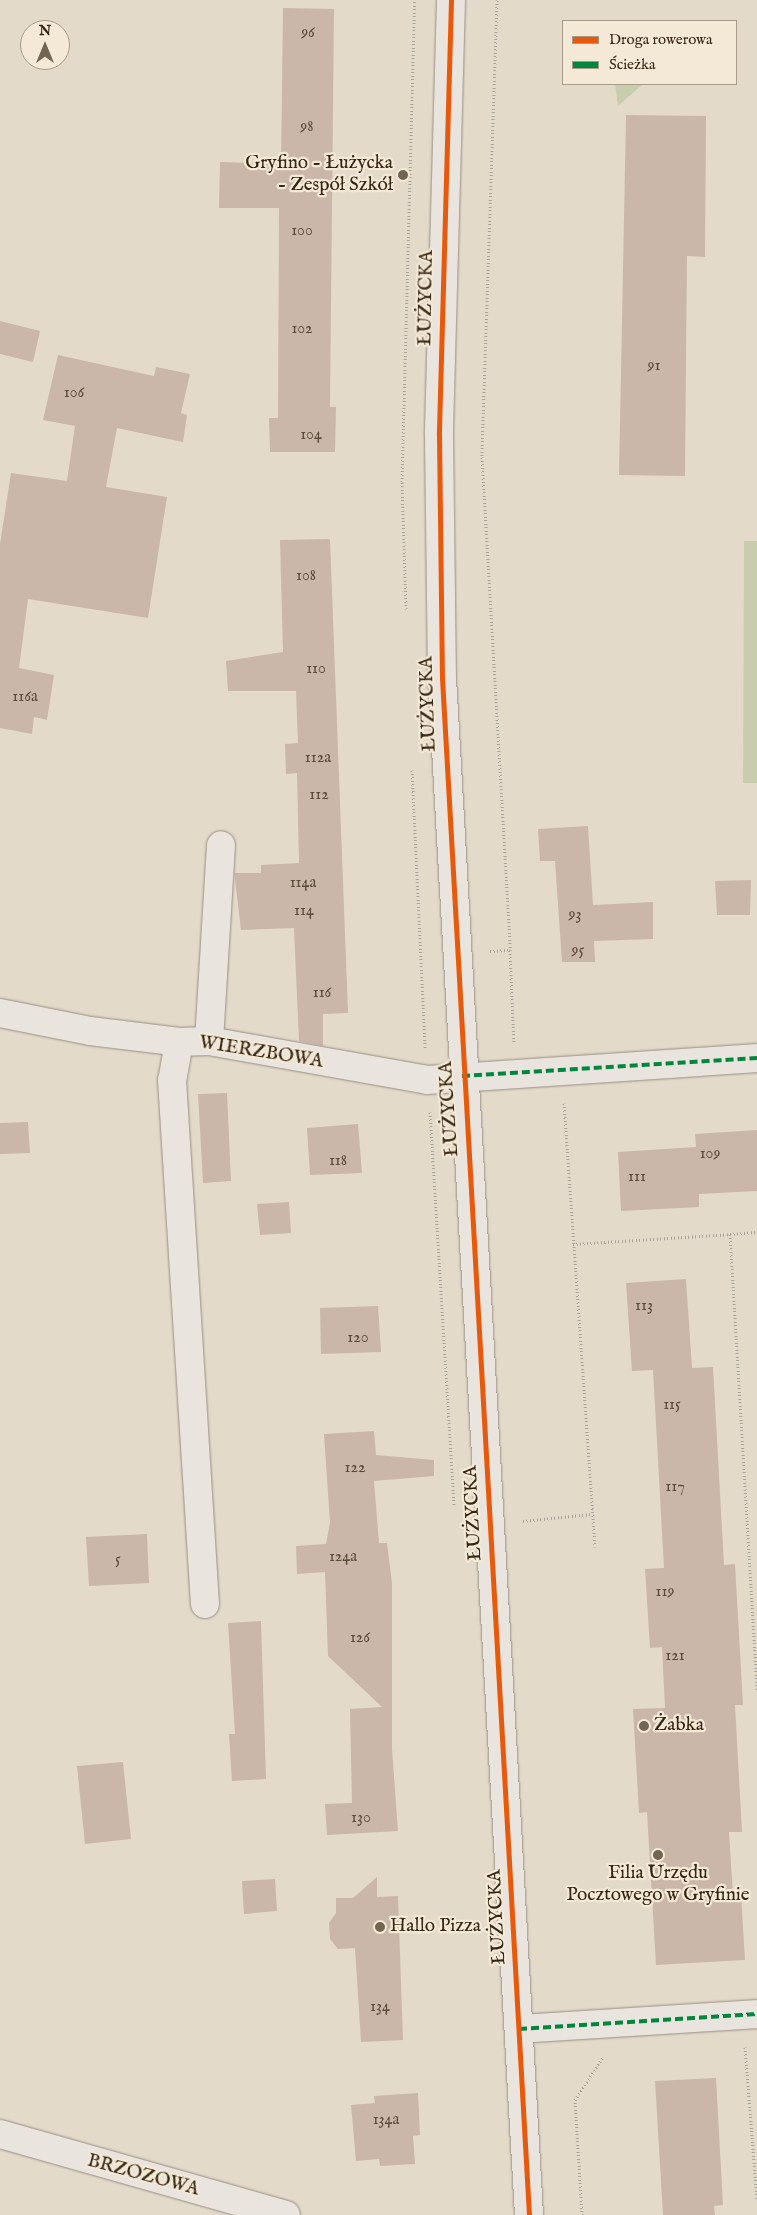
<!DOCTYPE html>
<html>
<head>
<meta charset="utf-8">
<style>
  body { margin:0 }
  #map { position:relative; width:757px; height:2215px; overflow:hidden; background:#e4daca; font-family:"IM FELL English",serif }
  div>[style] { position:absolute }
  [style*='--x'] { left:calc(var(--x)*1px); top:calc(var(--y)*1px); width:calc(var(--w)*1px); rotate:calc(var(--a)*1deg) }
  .green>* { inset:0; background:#c8cdae }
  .building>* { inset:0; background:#cab7aa }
  .path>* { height:3px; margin-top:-1.5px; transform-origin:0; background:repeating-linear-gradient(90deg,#a8a39a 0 1px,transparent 0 3.5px) }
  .roads { filter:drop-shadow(0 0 1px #968f84) drop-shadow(0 0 1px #968f84) }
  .minor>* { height:28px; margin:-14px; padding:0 14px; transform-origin:14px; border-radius:14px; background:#e9e4dd }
  .quiet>* { height:4px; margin-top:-2px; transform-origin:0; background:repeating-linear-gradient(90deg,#00873e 0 8px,transparent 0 12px) }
  .cycleway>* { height:5px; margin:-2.5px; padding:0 2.5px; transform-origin:2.5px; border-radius:2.5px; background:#e8590c }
  .dots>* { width:14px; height:14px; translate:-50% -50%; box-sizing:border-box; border:2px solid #f4e8d6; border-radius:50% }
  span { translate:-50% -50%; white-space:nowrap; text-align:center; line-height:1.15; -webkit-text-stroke:4.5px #f4e8d6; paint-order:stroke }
  .number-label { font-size:16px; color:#5a4a38 }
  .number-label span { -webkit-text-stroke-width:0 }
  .poi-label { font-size:19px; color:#352612 }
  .right { translate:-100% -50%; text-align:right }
  .left { translate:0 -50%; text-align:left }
  .street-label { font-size:19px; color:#352612 }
  .legend { position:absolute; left:562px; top:20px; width:175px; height:65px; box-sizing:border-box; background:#f4e8d6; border:1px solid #a89a88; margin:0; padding:6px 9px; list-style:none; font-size:15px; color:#352612 }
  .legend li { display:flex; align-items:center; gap:10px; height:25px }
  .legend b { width:25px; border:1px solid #a89a88 }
  .north { position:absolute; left:20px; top:20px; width:50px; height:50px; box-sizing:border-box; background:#f4e8d6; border:1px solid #a89a88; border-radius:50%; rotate:0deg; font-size:14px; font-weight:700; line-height:20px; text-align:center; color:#352612 }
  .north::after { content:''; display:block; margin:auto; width:18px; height:22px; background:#726552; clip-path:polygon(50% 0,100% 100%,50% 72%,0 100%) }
</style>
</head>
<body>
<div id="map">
  <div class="green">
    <div style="clip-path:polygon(615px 84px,643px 84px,618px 106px)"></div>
    <div style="clip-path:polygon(744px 541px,757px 541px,757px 783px,743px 783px)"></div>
  </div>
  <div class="building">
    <div style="clip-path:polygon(283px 8px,334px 9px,330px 407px,336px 407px,335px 452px,270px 452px,269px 418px,278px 418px,279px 208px,219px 208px,220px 162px,281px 164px)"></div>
    <div style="clip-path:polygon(626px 115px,706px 116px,705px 257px,687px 256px,685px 476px,619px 475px)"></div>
    <div style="clip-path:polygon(0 321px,40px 331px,33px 362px,0 354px)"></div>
    <div style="clip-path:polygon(58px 355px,154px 376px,156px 367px,190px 374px,181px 413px,187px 415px,183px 442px,117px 428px,106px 487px,167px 497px,148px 618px,28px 599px,19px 668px,54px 675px,47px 720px,34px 717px,32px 734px,0 728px,0 544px,11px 473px,67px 481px,75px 426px,43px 420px)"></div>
    <div style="clip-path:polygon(330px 539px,348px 1013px,323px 1014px,323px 1046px,299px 1041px,294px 928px,241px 930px,235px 879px,235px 873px,261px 873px,261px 865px,299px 863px,297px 773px,286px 774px,285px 744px,298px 743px,296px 691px,228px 691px,226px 661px,283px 652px,280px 540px)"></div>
    <div style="clip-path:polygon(588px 826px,593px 905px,653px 902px,653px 939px,594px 941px,595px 962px,562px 962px,555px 861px,540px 861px,538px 829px)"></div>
    <div style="clip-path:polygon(751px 880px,750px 915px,717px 915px,715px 881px)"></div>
    <div style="clip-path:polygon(227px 1093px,231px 1181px,203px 1183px,198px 1094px)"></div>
    <div style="clip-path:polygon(28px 1122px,30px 1153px,0 1154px,0 1123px)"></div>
    <div style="clip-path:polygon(358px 1124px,362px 1173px,310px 1175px,307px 1128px)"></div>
    <div style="clip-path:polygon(757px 1130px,757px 1191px,699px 1194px,699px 1207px,621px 1211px,618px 1152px,696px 1147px,695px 1134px)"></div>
    <div style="clip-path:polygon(289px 1202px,291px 1233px,260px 1235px,257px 1204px)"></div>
    <div style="clip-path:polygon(686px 1279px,692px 1368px,713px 1367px,724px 1565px,735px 1564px,743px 1705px,735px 1705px,742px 1832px,729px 1832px,733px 1895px,741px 1894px,745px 1960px,656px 1965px,647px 1812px,639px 1813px,633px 1709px,665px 1708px,662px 1647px,650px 1648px,645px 1569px,664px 1568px,653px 1370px,632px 1371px,626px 1283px)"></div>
    <div style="clip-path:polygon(378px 1306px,381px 1352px,321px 1354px,320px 1308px)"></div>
    <div style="clip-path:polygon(374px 1431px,376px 1455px,434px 1460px,434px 1476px,374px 1481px,379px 1543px,387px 1543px,392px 1583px,392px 1749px,398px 1831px,327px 1835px,325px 1804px,352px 1803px,350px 1709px,382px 1707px,328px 1656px,325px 1572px,297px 1574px,296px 1546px,326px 1544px,330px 1523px,324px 1434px)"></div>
    <div style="clip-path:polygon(147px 1534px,149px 1583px,89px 1586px,86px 1537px)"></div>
    <div style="clip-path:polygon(261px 1621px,266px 1779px,232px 1781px,229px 1734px,235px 1734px,228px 1623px)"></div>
    <div style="clip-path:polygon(123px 1762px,131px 1839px,85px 1844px,77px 1766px)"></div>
    <div style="clip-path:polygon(377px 1877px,377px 1897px,398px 1896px,403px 2040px,361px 2042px,355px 1948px,338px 1949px,330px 1939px,329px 1923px,336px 1913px,336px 1898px,353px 1898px)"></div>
    <div style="clip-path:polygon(275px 1879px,277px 1911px,244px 1914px,242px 1881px)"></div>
    <div style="clip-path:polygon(716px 2078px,723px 2205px,714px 2206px,715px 2215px,663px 2215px,655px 2081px)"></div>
    <div style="clip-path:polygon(418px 2093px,420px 2135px,413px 2136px,415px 2164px,380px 2166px,379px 2159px,356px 2161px,351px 2105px,375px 2103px,374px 2096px)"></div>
  </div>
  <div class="path">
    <div style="--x:497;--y:0;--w:457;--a:91.9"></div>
    <div style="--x:482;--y:457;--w:494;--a:86.7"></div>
    <div style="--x:406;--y:609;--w:127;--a:-91.8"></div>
    <div style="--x:402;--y:482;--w:482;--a:-88.5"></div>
    <div style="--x:412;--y:770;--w:278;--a:87.3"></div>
    <div style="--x:490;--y:951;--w:20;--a:-3"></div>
    <div style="--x:510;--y:950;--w:94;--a:87.6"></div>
    <div style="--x:564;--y:1103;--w:445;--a:86"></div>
    <div style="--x:430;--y:1112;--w:394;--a:86.5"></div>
    <div style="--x:730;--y:1234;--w:27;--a:-4"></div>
    <div style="--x:573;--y:1244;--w:157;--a:-3.6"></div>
    <div style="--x:730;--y:1234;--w:457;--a:86.6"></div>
    <div style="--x:523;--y:1521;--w:69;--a:-5.8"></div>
    <div style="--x:745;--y:2047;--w:153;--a:85.5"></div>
    <div style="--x:582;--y:2215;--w:115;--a:-93.5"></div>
    <div style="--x:575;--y:2100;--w:51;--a:-56.9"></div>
  </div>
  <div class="roads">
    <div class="minor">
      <div style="--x:451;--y:0;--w:435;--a:91.6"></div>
      <div style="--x:439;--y:435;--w:243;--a:89.3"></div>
      <div style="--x:442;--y:678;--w:1539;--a:86.76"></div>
      <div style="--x:0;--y:1013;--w:92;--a:11.3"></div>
      <div style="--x:90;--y:1031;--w:90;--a:7"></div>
      <div style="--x:179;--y:1042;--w:30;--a:-2"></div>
      <div style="--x:209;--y:1041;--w:221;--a:10.1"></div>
      <div style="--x:427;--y:1080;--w:331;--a:-3.8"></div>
      <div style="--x:209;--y:1041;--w:196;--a:-86.5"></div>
      <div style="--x:179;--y:1042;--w:39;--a:100"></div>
      <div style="--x:172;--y:1080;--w:525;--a:86.4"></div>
      <div style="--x:519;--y:2029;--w:238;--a:-3.6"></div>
      <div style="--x:0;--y:2134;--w:297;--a:15.8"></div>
    </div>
  </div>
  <div class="quiet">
    <div style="--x:462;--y:1076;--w:296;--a:-3.5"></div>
    <div style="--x:519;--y:2029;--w:238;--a:-3.6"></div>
  </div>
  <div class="cycleway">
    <div style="--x:451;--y:0;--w:435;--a:91.6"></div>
    <div style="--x:439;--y:435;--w:243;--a:89.3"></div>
    <div style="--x:442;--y:678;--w:1539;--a:86.76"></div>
  </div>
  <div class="dots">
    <div style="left:403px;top:175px;background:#726552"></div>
    <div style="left:644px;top:1726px;background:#726552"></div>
    <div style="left:658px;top:1855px;background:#726552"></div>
    <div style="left:380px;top:1927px;background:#726552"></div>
  </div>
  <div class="number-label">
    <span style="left:308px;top:33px">96</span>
    <span style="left:307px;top:127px">98</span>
    <span style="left:302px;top:231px">100</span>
    <span style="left:302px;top:329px">102</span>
    <span style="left:654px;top:366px">91</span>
    <span style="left:74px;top:393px">106</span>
    <span style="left:311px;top:435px">104</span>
    <span style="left:306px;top:576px">108</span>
    <span style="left:316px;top:669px">110</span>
    <span style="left:25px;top:697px">116a</span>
    <span style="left:318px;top:758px">112a</span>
    <span style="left:319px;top:795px">112</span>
    <span style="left:303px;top:883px">114a</span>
    <span style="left:304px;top:911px">114</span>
    <span style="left:575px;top:915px">93</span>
    <span style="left:578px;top:951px">95</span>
    <span style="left:322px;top:993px">116</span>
    <span style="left:710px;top:1154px">109</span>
    <span style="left:338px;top:1161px">118</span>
    <span style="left:637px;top:1177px">111</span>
    <span style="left:644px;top:1306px">113</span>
    <span style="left:358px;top:1338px">120</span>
    <span style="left:672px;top:1405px">115</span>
    <span style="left:355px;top:1468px">122</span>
    <span style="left:675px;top:1487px">117</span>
    <span style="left:343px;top:1557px">124a</span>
    <span style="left:118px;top:1560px">5</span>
    <span style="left:665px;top:1592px">119</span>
    <span style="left:360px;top:1638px">126</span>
    <span style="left:675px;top:1656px">121</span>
    <span style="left:361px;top:1818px">130</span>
    <span style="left:380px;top:2007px">134</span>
    <span style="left:386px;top:2120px">134a</span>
  </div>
  <div class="poi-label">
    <span class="right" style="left:393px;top:175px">Gryfino - Łużycka<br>- Zespół Szkół</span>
    <span class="left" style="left:654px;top:1726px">Żabka</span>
    <span style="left:658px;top:1885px">Filia Urzędu<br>Pocztowego w Gryfinie</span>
    <span class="left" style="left:390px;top:1927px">Hallo Pizza</span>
  </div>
  <div class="street-label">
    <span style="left:427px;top:298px;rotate:-89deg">ŁUŻYCKA</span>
    <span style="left:429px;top:704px;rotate:-92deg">ŁUŻYCKA</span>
    <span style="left:261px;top:1053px;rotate:9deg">WIERZBOWA</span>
    <span style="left:450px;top:1109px;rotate:-94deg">ŁUŻYCKA</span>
    <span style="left:474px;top:1513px;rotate:-93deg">ŁUŻYCKA</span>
    <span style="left:498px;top:1917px;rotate:-93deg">ŁUŻYCKA</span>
    <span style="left:143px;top:2176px;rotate:15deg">BRZOZOWA</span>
  </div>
  <ul class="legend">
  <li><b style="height:6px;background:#e8590c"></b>Droga rowerowa</li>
  <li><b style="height:6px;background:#00873e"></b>Ścieżka</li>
  </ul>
  <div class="north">N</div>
</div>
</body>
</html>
